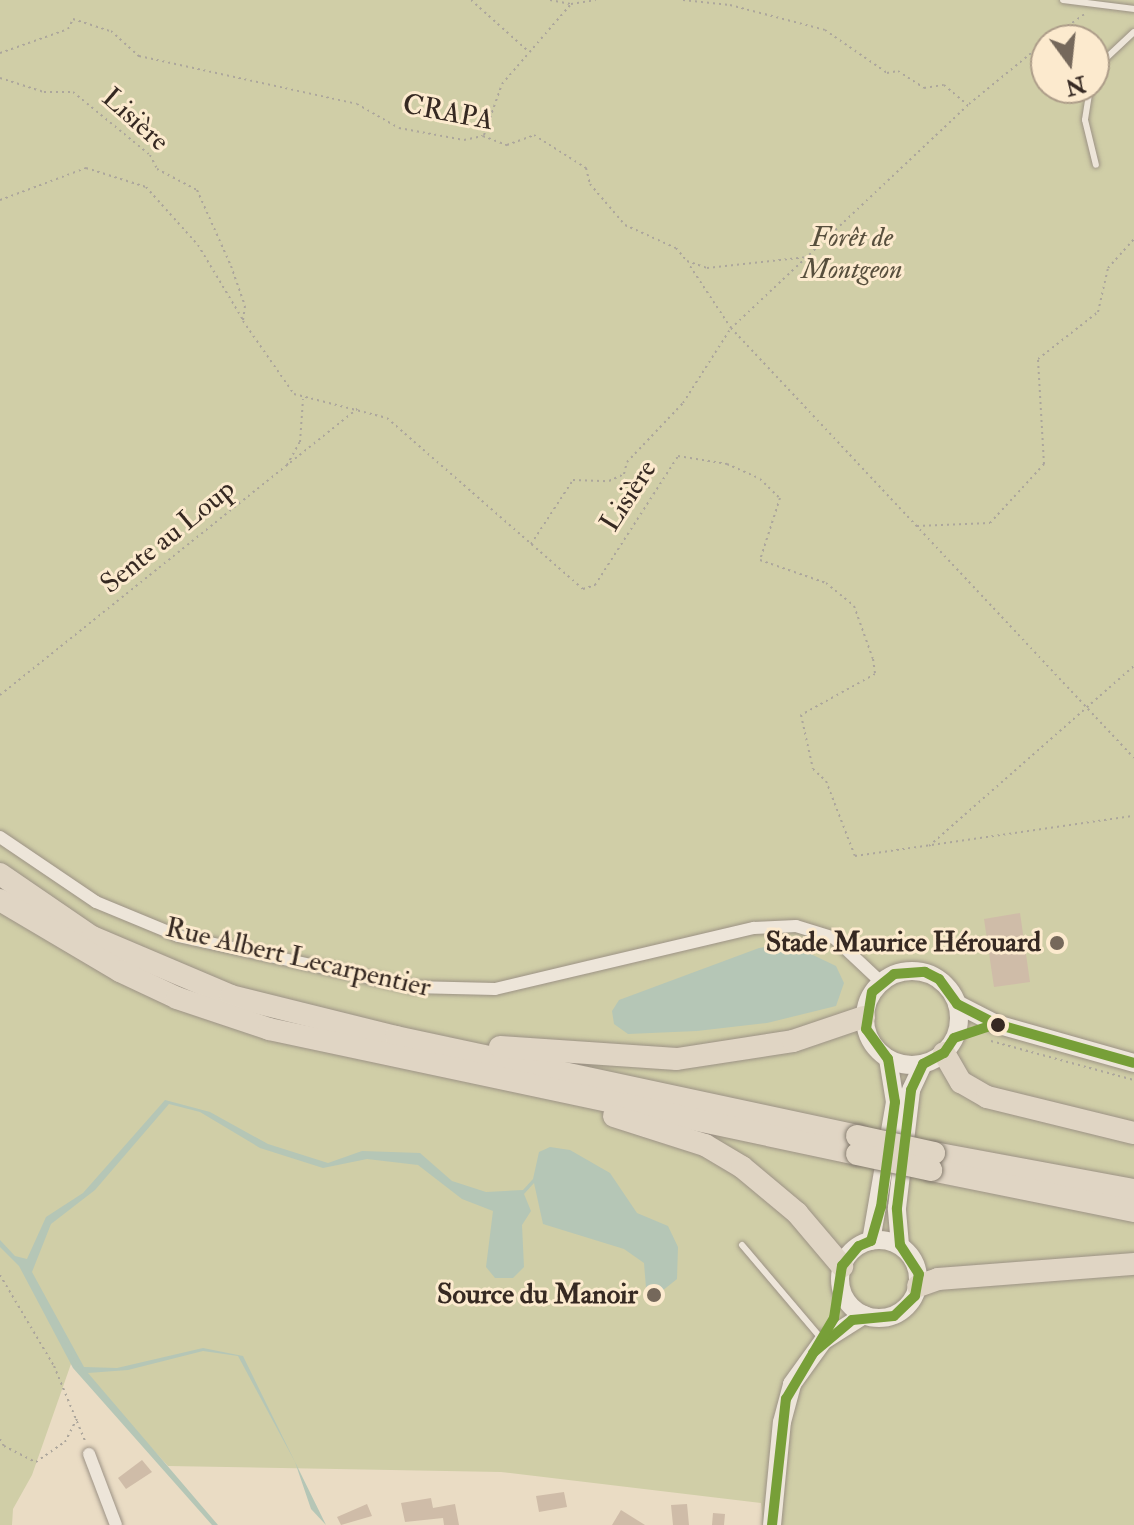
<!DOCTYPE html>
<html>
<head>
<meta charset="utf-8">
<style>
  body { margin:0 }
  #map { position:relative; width:1134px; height:1525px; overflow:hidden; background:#eadcc4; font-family:"IM FELL Double Pica",serif }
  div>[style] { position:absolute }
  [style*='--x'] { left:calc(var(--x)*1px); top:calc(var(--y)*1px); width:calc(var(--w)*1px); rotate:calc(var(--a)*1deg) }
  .green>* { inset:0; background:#d0cea7 }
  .water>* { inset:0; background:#b5c6b6 }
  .stream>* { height:4px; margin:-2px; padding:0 2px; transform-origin:2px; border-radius:2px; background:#b5c6b6 }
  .building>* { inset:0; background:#cfbca8 }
  .path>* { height:2px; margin-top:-1px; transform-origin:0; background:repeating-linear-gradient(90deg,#aca69c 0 2px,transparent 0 6px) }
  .roads { filter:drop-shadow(0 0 2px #9c9285) drop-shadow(0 0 2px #9c9285) }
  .lane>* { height:6px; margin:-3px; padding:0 3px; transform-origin:3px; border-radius:3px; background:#ede5d9 }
  .street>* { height:12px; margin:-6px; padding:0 6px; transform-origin:6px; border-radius:6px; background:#ede5d9 }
  .secondary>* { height:18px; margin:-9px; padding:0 9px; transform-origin:9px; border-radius:9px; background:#ede5d9 }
  .secondary>.ring { margin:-9px; padding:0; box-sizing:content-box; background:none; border:18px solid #ede5d9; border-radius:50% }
  .highway>* { height:22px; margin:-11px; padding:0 11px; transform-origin:11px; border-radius:11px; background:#e0d5c4 }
  .bridges { filter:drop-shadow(0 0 2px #847b6e) drop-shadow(0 0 2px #847b6e) }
  .highway-bridge>* { height:22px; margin:-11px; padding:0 11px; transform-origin:11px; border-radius:11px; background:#e0d5c4 }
  .bus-1>* { height:10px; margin:-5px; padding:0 5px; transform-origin:5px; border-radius:5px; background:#779f38 }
  .dots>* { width:22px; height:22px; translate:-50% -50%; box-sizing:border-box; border:4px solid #fceace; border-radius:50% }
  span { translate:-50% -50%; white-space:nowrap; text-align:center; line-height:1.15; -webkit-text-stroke:6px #fceace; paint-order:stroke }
  .street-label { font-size:28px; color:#362922 }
  .park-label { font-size:28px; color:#574f3d; font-style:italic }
  .poi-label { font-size:28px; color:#362922; font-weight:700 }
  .right { translate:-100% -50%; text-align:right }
  .north { position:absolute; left:1030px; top:24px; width:80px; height:80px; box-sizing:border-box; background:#fceace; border:2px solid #ad9d89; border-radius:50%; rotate:165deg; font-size:22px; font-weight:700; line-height:32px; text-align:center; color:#362922 }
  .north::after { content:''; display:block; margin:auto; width:28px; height:36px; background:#75685b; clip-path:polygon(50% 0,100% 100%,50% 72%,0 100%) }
</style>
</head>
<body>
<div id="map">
  <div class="green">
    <div style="clip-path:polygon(evenodd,0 0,1134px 0,1134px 1525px,763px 1525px,761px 1503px,501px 1472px,168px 1466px,72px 1361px,32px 1475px,13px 1509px,12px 1525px,0 1525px,0 0,1046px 40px,1094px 40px,1094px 88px,1046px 88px,1046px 40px)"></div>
  </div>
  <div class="water">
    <div style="clip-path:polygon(790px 944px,836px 966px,844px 983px,836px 1006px,767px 1023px,697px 1031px,628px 1034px,614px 1024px,612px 1011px,619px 1000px,759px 948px)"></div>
    <div style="clip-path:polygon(165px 1100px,210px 1112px,268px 1144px,328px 1163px,362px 1151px,420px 1153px,452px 1181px,486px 1192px,523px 1190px,533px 1179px,539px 1152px,550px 1147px,570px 1150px,610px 1173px,637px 1213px,668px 1226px,678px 1247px,677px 1279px,662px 1291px,660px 1303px,647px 1300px,644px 1263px,624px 1249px,543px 1224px,534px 1183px,524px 1194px,531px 1211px,522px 1225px,524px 1267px,513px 1278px,495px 1278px,486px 1267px,493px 1211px,462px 1199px,418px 1165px,367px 1159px,323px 1168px,260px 1148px,200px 1112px,169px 1104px,95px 1190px,51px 1224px,32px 1272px,84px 1367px,117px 1368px,203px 1348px,243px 1356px,326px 1525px,311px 1509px,295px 1462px,238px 1356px,203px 1351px,128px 1370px,88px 1373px,218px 1525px,212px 1525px,73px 1368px,19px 1266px,0 1247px,0 1240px,15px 1256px,27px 1259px,46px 1217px,83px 1193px)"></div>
  </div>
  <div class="stream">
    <div style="--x:64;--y:1337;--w:35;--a:61"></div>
  </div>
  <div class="building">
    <div style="clip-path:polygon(1020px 913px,1030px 982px,994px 987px,984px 919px)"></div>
    <div style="clip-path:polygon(142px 1460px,152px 1472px,126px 1489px,118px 1478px)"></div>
    <div style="clip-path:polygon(564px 1492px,567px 1507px,539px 1512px,536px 1496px)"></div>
    <div style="clip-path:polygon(431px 1498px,433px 1508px,455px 1504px,459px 1525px,444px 1525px,443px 1518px,405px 1522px,401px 1503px)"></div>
    <div style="clip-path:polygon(367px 1504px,372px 1516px,341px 1525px,337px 1517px)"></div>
    <div style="clip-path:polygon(687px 1504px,689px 1525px,673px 1525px,671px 1505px)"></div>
    <div style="clip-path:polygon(621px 1510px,645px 1525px,612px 1525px)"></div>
    <div style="clip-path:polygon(713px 1513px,725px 1514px,724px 1525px,712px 1525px)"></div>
  </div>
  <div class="path">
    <div style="--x:471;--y:0;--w:75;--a:41.8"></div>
    <div style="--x:550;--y:0;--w:21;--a:11"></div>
    <div style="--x:571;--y:4;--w:25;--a:-9"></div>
    <div style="--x:683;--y:0;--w:47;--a:6.1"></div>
    <div style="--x:730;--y:5;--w:98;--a:14.7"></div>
    <div style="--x:825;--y:30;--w:75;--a:34.7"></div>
    <div style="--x:887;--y:73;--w:11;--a:-10"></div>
    <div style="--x:898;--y:71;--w:31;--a:33"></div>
    <div style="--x:924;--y:88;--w:20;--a:-9"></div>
    <div style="--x:944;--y:85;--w:31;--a:40"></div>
    <div style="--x:968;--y:105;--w:325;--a:136.7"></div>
    <div style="--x:731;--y:328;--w:78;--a:-123.5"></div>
    <div style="--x:1048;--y:40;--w:47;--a:-35.4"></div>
    <div style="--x:0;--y:53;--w:72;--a:-19.4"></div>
    <div style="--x:68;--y:29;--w:11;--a:-63"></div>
    <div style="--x:73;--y:19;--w:40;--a:18"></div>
    <div style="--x:111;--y:31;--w:38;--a:42"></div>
    <div style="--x:139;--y:56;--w:223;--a:12.4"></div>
    <div style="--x:357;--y:104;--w:48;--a:29.7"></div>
    <div style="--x:399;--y:128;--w:66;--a:10.5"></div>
    <div style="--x:464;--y:140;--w:19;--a:-12"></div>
    <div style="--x:483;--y:136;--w:26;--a:21"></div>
    <div style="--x:507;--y:145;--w:29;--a:-20"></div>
    <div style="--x:534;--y:135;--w:62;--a:32.4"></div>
    <div style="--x:586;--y:168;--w:16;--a:76"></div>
    <div style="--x:590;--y:184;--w:54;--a:49.5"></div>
    <div style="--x:625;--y:225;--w:56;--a:24.3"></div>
    <div style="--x:676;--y:248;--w:17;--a:50"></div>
    <div style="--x:687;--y:261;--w:21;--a:19"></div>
    <div style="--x:707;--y:268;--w:101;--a:-6.3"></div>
    <div style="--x:0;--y:78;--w:46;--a:17.7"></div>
    <div style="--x:44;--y:92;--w:29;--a:0"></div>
    <div style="--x:73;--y:92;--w:99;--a:39.3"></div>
    <div style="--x:150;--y:155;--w:16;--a:63"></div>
    <div style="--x:157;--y:169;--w:45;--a:27.7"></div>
    <div style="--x:197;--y:190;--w:83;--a:65.9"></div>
    <div style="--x:231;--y:266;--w:42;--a:70.7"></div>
    <div style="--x:245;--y:306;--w:15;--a:98"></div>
    <div style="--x:243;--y:321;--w:89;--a:55.1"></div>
    <div style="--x:294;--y:394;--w:96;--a:14.5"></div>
    <div style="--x:387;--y:418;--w:260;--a:41.1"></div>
    <div style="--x:583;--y:589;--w:13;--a:-18"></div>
    <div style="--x:595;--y:585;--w:153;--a:-57.2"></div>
    <div style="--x:678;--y:456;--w:50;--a:9.3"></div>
    <div style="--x:727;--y:464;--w:36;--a:24"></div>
    <div style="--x:760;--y:479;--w:28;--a:44"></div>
    <div style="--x:780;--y:498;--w:65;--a:107.9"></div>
    <div style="--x:760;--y:560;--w:70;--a:19.2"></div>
    <div style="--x:826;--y:583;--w:36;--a:39"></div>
    <div style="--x:854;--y:606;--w:56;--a:70.3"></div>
    <div style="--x:873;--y:659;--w:15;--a:82"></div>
    <div style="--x:875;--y:674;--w:85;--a:151"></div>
    <div style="--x:801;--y:715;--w:55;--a:77.5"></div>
    <div style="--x:813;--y:769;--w:18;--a:43"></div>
    <div style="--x:826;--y:781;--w:80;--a:68.9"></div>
    <div style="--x:855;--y:856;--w:282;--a:-8.2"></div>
    <div style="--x:969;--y:104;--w:99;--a:-39.3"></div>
    <div style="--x:484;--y:135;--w:54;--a:-70.6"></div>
    <div style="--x:502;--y:84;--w:106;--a:-49.2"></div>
    <div style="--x:0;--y:200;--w:92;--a:-20.4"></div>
    <div style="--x:86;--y:168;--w:63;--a:17.6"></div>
    <div style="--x:146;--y:187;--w:78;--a:48.1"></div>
    <div style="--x:198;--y:245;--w:87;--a:59"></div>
    <div style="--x:287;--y:465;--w:26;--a:-61"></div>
    <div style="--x:300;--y:442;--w:43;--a:-86"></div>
    <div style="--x:917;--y:526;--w:73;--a:-2.4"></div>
    <div style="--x:990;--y:523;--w:80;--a:-47.5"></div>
    <div style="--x:1044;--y:464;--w:105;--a:-93.3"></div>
    <div style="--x:1038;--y:359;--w:76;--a:-38.1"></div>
    <div style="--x:1098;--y:312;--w:45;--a:-77.2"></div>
    <div style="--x:1108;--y:268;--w:39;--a:-48"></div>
    <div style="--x:531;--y:544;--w:77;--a:-56.7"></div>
    <div style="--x:573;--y:480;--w:36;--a:2"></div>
    <div style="--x:609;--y:481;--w:17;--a:-25"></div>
    <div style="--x:624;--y:474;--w:12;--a:-76"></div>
    <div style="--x:627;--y:462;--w:81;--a:-46.5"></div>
    <div style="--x:683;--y:403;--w:89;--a:-57.4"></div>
    <div style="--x:731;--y:328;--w:589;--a:46.86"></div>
    <div style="--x:0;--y:695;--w:459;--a:-38.7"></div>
    <div style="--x:929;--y:846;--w:273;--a:-41.3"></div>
    <div style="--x:991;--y:1041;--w:148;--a:15.3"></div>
    <div style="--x:0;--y:1275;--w:106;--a:59.3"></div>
    <div style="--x:54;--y:1366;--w:81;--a:67.5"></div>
    <div style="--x:0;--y:1439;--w:8;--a:60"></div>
    <div style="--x:4;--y:1446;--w:36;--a:27"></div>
    <div style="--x:36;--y:1462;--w:35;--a:-35"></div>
    <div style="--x:65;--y:1442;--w:27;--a:-63"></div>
  </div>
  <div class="roads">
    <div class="lane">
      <div style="--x:1063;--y:0;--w:72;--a:7.2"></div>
      <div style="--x:1094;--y:78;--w:19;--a:-62"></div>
      <div style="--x:1103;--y:61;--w:42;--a:-43.1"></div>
      <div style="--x:1090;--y:88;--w:32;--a:99"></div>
      <div style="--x:1085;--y:120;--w:46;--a:76.3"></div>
      <div style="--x:742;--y:1245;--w:122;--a:49.7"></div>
    </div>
    <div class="street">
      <div style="--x:0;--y:837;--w:116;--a:34.1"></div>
      <div style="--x:96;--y:902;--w:89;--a:22.5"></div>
      <div style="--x:178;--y:936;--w:239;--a:12.3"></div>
      <div style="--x:412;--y:987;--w:83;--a:1.4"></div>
      <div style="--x:495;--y:989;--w:266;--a:-13.3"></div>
      <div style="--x:754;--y:928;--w:42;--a:-2.7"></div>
      <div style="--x:796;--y:926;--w:39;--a:17"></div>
      <div style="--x:833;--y:937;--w:66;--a:43.2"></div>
      <div style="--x:89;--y:1454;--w:76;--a:69.2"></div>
    </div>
    <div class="secondary">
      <div class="ring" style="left:865px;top:971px;width:76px;height:76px"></div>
      <div style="--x:957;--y:1004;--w:44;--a:27.1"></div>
      <div style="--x:996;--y:1024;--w:143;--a:15.8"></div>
      <div class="ring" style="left:840px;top:1240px;width:60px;height:60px"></div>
      <div style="--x:871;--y:1241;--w:141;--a:-80.2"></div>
      <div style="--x:895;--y:1102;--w:44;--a:-99.2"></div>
      <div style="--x:900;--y:1245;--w:37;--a:-95"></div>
      <div style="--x:897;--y:1208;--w:119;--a:-83.2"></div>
      <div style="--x:911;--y:1090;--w:29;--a:-65"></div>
      <div style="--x:772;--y:1525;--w:103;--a:-84.5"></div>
      <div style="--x:782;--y:1422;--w:39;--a:-75"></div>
      <div style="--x:792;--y:1384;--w:53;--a:-54.2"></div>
      <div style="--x:823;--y:1341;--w:49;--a:-32.4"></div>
    </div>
    <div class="highway">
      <div style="--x:0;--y:874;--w:112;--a:34.4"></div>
      <div style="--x:92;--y:937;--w:151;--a:23"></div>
      <div style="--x:231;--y:996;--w:170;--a:14"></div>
      <div style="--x:396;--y:1037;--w:472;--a:12.1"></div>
      <div style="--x:0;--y:900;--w:139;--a:30.6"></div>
      <div style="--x:120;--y:971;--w:63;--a:25.3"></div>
      <div style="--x:177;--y:998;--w:97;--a:18.6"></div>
      <div style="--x:269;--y:1029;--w:601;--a:12"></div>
      <div style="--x:500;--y:1047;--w:177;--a:3.9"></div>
      <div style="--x:677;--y:1059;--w:117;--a:-8.8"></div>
      <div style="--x:793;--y:1041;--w:75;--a:-18.7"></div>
      <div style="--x:944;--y:1053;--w:34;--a:60"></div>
      <div style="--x:961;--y:1082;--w:30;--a:30"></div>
      <div style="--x:987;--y:1097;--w:151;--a:13.8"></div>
      <div style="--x:614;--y:1116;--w:96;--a:17.7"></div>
      <div style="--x:705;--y:1145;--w:43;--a:30.7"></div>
      <div style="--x:742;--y:1167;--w:72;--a:39.9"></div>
      <div style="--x:797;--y:1213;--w:70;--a:49.7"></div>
      <div style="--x:934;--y:1153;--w:203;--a:10.5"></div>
      <div style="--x:931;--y:1170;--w:207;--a:11.4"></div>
      <div style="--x:918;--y:1286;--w:21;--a:-19"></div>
      <div style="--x:938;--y:1279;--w:197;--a:-4.4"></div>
    </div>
  </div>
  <div class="bridges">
    <div class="highway-bridge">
      <div style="--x:857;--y:1136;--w:79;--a:12.4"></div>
      <div style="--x:857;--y:1154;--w:76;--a:12.2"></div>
    </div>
  </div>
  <div class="bus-1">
    <div style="--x:813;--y:1353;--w:51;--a:-40.2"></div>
    <div style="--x:852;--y:1320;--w:42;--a:-5.4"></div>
    <div style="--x:894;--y:1316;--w:29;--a:-44"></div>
    <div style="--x:915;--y:1296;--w:22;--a:-80"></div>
    <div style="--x:919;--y:1274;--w:35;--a:-123"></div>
    <div style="--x:900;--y:1245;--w:37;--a:-95"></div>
    <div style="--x:897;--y:1208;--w:119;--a:-83.2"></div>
    <div style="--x:911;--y:1090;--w:29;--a:-65"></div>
    <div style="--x:923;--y:1064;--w:24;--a:-28"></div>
    <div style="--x:944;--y:1053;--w:18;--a:-56"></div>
    <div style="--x:954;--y:1038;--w:44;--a:-18.4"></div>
    <div style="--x:772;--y:1525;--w:127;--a:-83.7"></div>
    <div style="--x:786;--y:1399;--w:94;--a:-59.3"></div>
    <div style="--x:834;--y:1318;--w:53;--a:-81.3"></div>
    <div style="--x:842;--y:1266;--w:26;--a:-50"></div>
    <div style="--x:859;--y:1246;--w:13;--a:-23"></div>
    <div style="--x:871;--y:1241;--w:35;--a:-74"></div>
    <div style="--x:881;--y:1207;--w:106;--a:-82.4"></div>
    <div style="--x:895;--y:1102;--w:44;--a:-99.2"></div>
    <div style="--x:888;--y:1059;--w:37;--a:-126"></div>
    <div style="--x:866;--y:1029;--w:37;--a:-81"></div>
    <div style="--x:872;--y:992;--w:28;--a:-39"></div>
    <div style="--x:894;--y:974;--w:31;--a:-4"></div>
    <div style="--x:925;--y:972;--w:16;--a:27"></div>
    <div style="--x:939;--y:979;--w:31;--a:54"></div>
    <div style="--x:957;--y:1004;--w:44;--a:27.1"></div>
    <div style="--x:996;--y:1024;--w:143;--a:15.8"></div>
  </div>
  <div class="dots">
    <div style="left:1057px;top:943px;background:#75685b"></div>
    <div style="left:998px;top:1025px;background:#362922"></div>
    <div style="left:654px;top:1295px;background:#75685b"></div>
  </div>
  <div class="street-label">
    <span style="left:448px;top:113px;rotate:11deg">CRAPA</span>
    <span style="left:135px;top:120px;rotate:42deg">Lisière</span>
    <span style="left:629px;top:496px;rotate:-57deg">Lisière</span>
    <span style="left:168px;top:537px;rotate:-39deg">Sente au Loup</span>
    <span style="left:298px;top:958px;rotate:13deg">Rue Albert Lecarpentier</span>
  </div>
  <div class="park-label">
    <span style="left:852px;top:254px">Forêt de<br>Montgeon</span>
  </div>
  <div class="poi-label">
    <span class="right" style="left:1041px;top:943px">Stade Maurice Hérouard</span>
    <span class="right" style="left:638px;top:1295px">Source du Manoir</span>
  </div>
  <div class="north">N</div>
</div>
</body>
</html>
